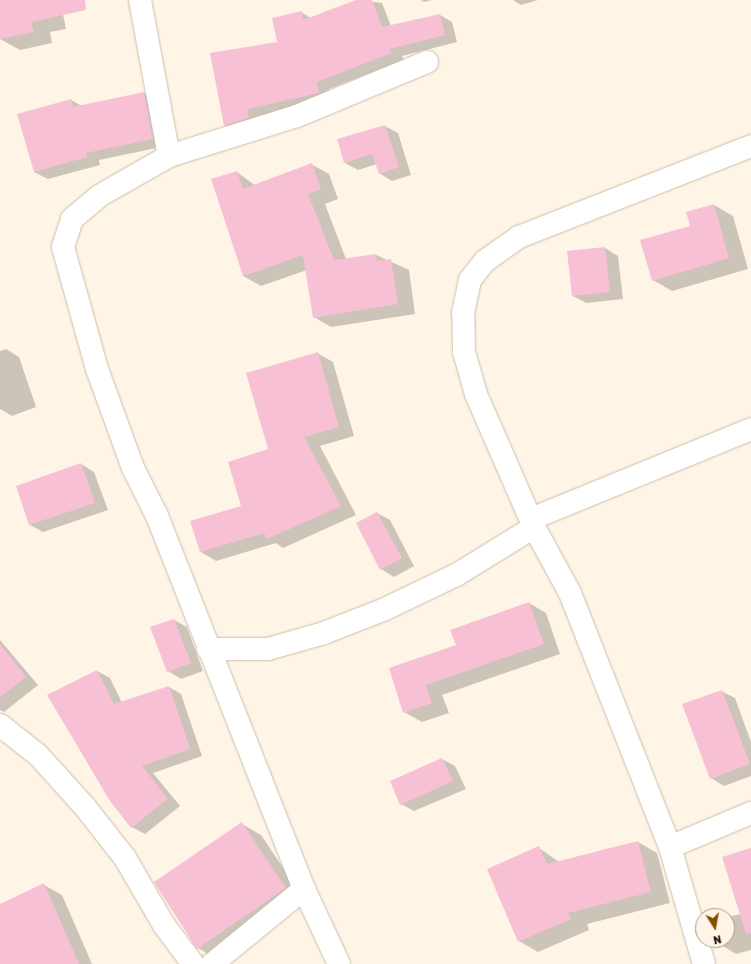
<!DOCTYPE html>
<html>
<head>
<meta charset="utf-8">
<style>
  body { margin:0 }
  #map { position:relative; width:751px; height:964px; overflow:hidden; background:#fff5e6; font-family:Rubik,sans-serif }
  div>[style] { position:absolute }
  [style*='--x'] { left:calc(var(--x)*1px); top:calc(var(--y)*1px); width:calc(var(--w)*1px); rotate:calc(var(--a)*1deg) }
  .shadow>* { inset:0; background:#0003 }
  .building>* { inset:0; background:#f8c0d5 }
  .roads { filter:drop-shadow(0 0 1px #cabfac) drop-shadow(0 0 1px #cabfac) }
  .minor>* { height:22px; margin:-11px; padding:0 11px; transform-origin:11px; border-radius:11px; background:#fff }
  span { translate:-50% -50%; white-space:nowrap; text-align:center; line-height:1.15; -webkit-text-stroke:4px #fff5e6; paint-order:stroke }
  .north { position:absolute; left:695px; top:908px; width:40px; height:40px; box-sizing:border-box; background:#fff5e6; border:1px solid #a39b90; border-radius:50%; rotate:169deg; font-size:11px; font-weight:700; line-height:16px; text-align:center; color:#19150f }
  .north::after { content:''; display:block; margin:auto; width:14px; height:18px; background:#854c00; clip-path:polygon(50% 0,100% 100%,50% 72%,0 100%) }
</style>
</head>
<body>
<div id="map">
  <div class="shadow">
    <div style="clip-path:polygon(0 0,60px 0,66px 29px,50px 32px,52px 43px,20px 50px,0 39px)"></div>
    <div style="clip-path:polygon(359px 0,382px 3px,391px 26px,440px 15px,452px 22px,457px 42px,402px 56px,404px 60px,329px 89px,331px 100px,259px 116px,261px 125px,237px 132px,225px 125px,301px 12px,311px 18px)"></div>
    <div style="clip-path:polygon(421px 0,432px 0,424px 2px)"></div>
    <div style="clip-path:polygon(513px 0,538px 0,521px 5px)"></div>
    <div style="clip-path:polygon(144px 93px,157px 100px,166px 146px,99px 160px,100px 165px,48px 179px,34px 172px,71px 100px,82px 106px)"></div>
    <div style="clip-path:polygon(385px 126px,398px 133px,411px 175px,392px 181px,379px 173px,377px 164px,358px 170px,345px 163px)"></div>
    <div style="clip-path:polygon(311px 164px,329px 174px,338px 199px,325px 204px,346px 259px,376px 255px,409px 270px,415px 314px,331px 327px,314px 317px,307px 270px,261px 286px,243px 276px,237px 172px,256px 186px)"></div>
    <div style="clip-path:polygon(714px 205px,733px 216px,748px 269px,672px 291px,653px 280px,691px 226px)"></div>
    <div style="clip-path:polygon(605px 248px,618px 256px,623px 299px,586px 303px,573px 296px)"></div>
    <div style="clip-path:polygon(6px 349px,19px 357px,36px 407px,12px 416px,0 409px,0 351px)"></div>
    <div style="clip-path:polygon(317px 353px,333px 362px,354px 436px,320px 446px,356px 515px,283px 548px,276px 543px,216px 561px,201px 552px,242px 507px)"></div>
    <div style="clip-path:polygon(81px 464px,94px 472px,108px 510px,43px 532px,30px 525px)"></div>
    <div style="clip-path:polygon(377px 513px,390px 520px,414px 566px,394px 577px,381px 569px)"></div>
    <div style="clip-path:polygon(529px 603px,546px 613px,560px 654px,442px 695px,449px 713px,422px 722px,404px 712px,457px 646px)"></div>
    <div style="clip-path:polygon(174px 620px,187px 627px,203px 671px,181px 679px,168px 671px)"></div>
    <div style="clip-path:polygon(0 640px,38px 685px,4px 712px,0 710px)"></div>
    <div style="clip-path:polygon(97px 671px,110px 678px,122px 703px,169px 687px,181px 694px,202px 756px,153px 773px,180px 806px,145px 834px,132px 827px)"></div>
    <div style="clip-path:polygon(721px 691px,735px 698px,751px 742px,751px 776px,724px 786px,711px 778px)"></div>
    <div style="clip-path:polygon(442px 759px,455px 766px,466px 789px,414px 811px,401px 804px)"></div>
    <div style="clip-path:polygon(242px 824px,261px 835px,304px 899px,217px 959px,198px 948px)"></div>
    <div style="clip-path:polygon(638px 842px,657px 853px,670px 903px,587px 924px,589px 930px,538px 952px,519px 941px,539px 848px,559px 862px)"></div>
    <div style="clip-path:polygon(751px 849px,751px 950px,736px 954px,723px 946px,721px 940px,727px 940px,727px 917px,741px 914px)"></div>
    <div style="clip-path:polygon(44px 885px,62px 895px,92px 964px,0 964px,0 905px)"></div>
  </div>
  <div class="building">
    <div style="clip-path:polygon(0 0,85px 0,86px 10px,31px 22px,34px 32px,0 39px)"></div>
    <div style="clip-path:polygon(356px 0,372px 0,382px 27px,440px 14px,445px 35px,390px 49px,392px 53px,317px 82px,319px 93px,247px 109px,249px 118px,224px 126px,210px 53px,277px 42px,272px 18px,302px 11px,303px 20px)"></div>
    <div style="clip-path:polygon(144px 92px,153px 139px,86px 153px,87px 157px,34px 172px,17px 114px,71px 99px,73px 107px)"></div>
    <div style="clip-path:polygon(385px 125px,399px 167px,379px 174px,372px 154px,344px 163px,337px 139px)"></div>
    <div style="clip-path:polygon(312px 163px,321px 189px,308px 194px,334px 260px,376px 254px,377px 261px,391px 259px,398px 304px,313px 318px,303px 255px,243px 276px,211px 179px,237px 171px,243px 189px)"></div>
    <div style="clip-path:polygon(714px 204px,729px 258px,652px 281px,640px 240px,690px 226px,686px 212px)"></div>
    <div style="clip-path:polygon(605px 247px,610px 292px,572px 296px,567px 251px)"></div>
    <div style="clip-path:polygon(318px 352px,339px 427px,304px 437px,341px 506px,267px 539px,264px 533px,200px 552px,190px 521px,241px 506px,228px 462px,268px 449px,246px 373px)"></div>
    <div style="clip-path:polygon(81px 463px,95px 503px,29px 525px,16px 486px)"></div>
    <div style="clip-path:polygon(377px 512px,402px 558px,380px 570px,356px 523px)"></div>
    <div style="clip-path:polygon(529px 602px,544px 644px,426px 685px,432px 703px,403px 713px,389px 668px,456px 645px,450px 630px)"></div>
    <div style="clip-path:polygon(174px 619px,191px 663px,167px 672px,150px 627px)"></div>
    <div style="clip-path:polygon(0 644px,26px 677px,0 697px)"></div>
    <div style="clip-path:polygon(97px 670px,114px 704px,169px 686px,190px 749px,142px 766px,168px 799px,131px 828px,110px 801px,47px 695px)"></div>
    <div style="clip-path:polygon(722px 690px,750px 764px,710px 779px,682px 704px)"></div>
    <div style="clip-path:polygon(442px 758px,453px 781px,400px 805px,390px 781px)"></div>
    <div style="clip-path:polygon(242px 822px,286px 888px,197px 949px,154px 882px)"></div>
    <div style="clip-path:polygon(638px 841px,651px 892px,568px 913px,571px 919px,518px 942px,487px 869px,539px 846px,547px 864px)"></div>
    <div style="clip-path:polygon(751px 848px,751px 933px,746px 934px,722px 857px)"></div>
    <div style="clip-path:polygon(44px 883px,79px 964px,0 964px,0 904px)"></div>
  </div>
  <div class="roads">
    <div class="minor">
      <div style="--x:140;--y:0;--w:159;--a:79.5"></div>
      <div style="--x:531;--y:519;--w:238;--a:-22.2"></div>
      <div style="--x:208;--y:649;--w:60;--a:0"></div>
      <div style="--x:268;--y:649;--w:58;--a:-15.9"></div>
      <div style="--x:324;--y:633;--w:63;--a:-21.3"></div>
      <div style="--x:383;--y:610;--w:81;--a:-25.6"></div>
      <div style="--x:456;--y:575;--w:92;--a:-31.6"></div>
      <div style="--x:0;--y:725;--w:48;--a:38.3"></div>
      <div style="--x:38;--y:755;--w:70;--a:47.9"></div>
      <div style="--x:85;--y:807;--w:65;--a:51.9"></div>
      <div style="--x:125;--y:858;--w:78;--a:59.8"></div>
      <div style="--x:164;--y:925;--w:49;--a:53.4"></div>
      <div style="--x:670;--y:847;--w:88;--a:-22.8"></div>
      <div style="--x:212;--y:964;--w:119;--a:-39.2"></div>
      <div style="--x:339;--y:964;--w:83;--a:-115"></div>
      <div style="--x:304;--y:889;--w:403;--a:-111.5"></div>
      <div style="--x:156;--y:514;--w:51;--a:-116.6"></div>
      <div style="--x:133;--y:468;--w:105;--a:-110"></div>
      <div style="--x:97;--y:369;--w:127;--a:-105.6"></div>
      <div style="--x:63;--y:247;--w:29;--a:-72"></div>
      <div style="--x:72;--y:219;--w:35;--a:-40"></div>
      <div style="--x:99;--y:196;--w:81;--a:-29.7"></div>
      <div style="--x:169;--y:156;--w:134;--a:-17.4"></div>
      <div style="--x:297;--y:116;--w:141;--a:-22.6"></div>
      <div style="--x:704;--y:964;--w:122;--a:-106.2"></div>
      <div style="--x:670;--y:847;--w:273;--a:-111.5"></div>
      <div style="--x:570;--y:593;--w:75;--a:-118.6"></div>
      <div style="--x:534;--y:527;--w:145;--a:-113.6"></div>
      <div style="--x:476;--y:394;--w:44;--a:-105.9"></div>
      <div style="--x:464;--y:352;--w:39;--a:-91"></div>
      <div style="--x:463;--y:313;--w:34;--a:-78"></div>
      <div style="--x:470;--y:280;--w:24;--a:-52"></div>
      <div style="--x:485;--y:261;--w:42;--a:-35.2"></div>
      <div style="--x:519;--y:237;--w:249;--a:-21.4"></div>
    </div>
  </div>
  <div class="north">N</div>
</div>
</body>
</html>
